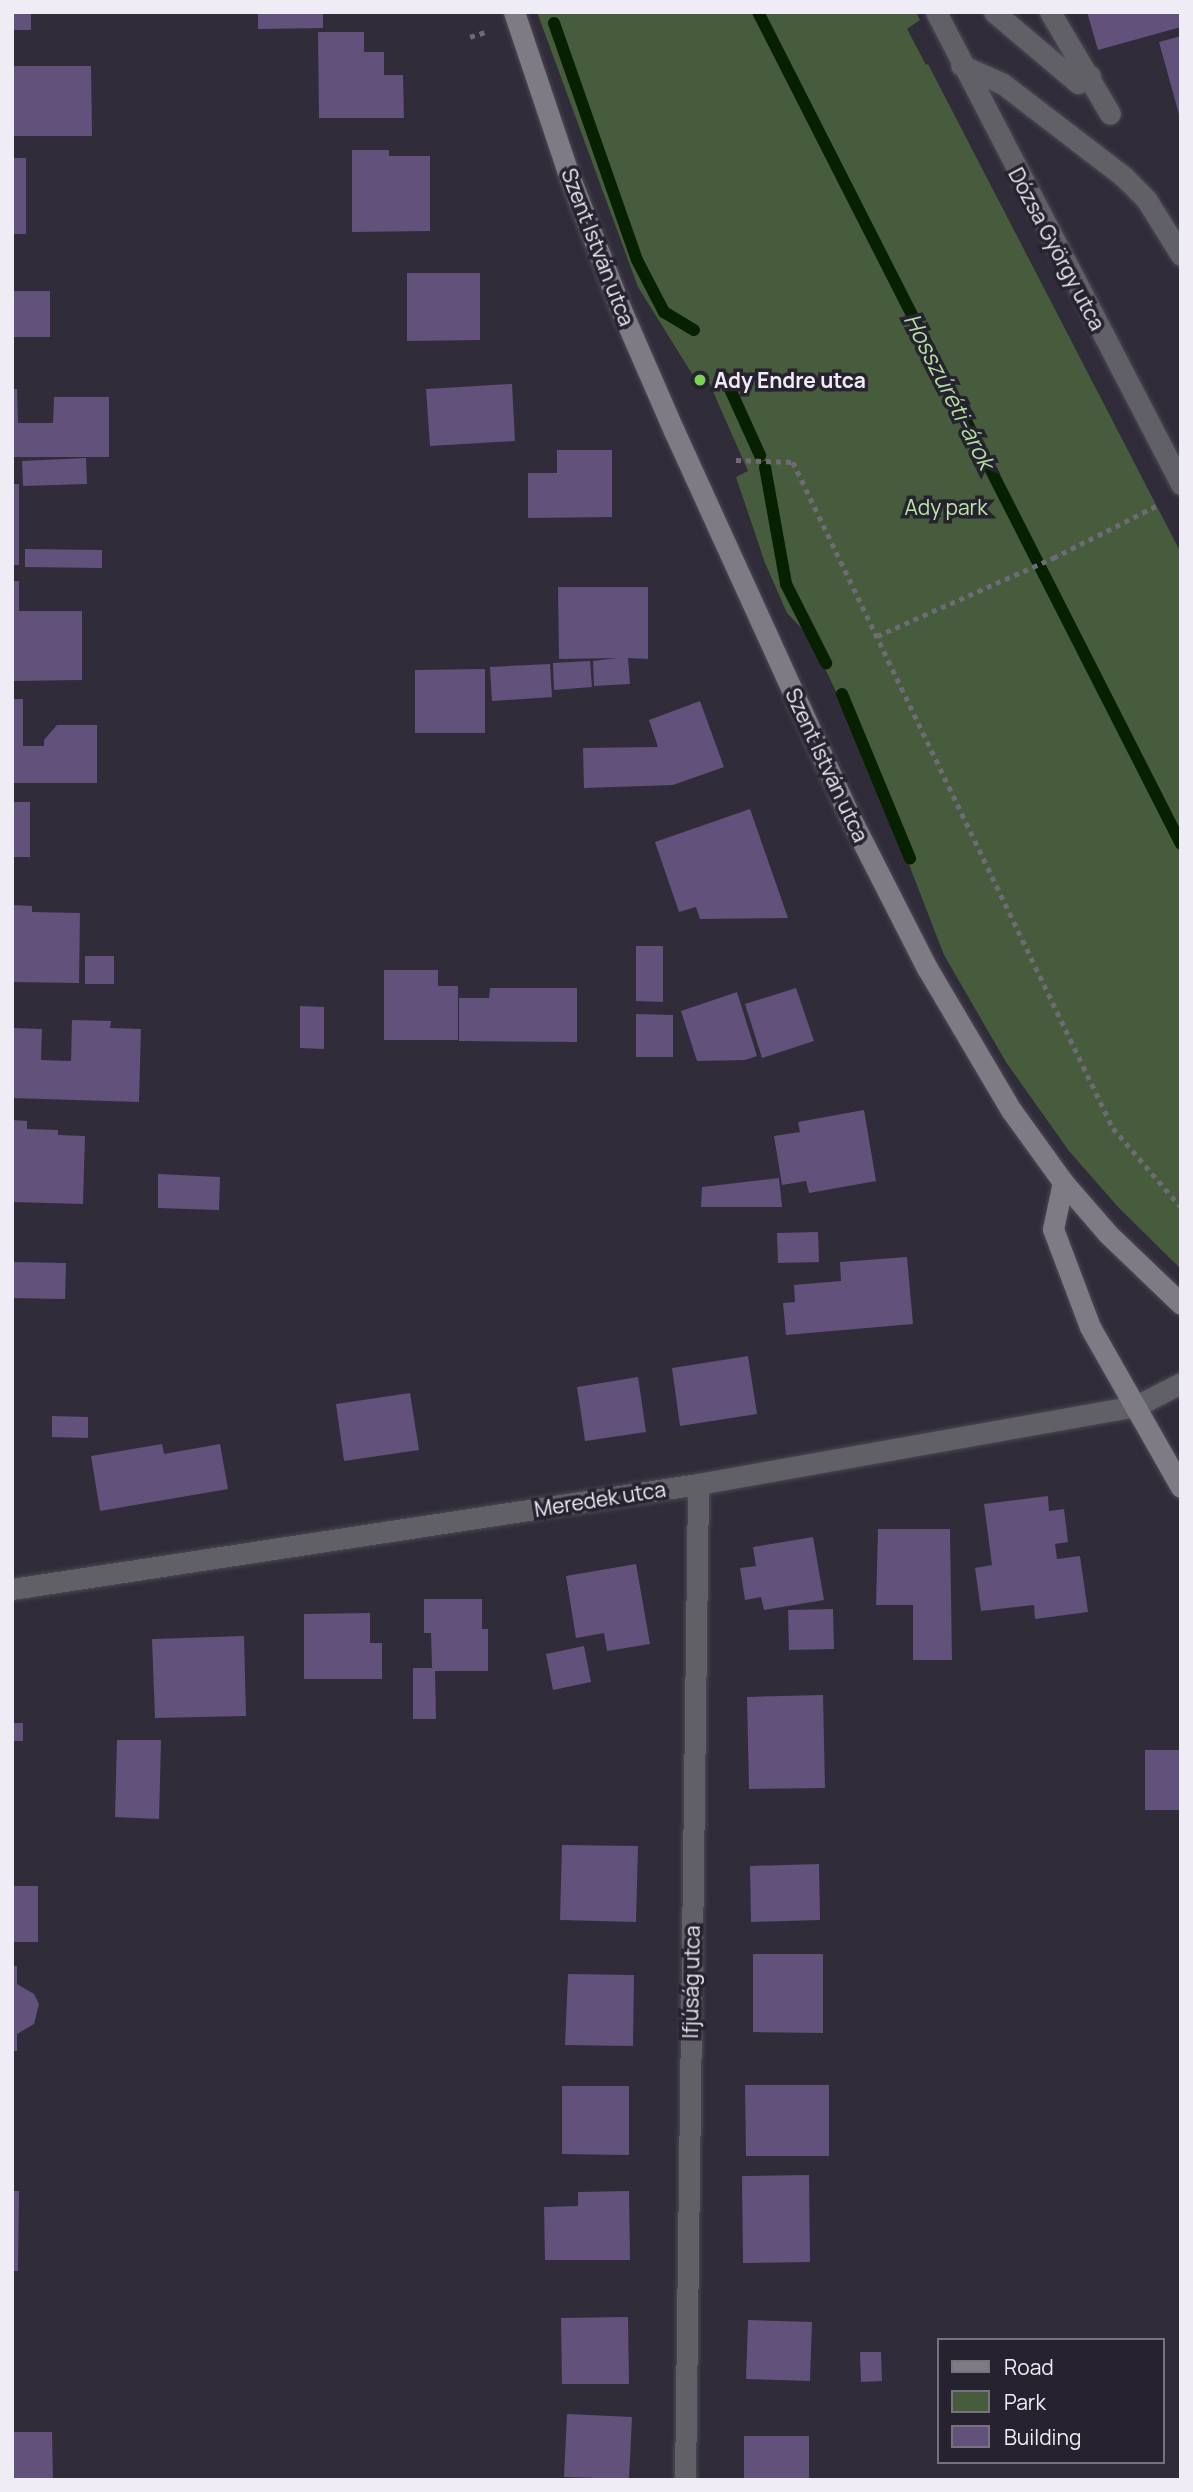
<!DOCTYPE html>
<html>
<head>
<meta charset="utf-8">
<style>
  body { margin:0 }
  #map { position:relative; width:1193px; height:2492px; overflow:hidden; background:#312c3a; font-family:Manrope,sans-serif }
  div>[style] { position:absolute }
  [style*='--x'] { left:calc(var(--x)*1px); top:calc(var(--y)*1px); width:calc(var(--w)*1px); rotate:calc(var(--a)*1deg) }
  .green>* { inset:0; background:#465c3c }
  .stream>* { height:12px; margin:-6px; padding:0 6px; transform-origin:6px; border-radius:6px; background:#072000 }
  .building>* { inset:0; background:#61517b }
  .path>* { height:4.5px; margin-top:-2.25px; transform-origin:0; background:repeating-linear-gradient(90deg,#6e6a76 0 5px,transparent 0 10px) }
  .roads { filter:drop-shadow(0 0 2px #4c4754) drop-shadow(0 0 2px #4c4754) }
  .lane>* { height:21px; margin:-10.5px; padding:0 10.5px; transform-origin:10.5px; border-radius:10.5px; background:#626067 }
  .street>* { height:21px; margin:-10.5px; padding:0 10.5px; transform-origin:10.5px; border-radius:10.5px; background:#626067 }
  .secondary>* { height:21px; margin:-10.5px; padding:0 10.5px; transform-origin:10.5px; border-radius:10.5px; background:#7e7b85 }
  .dots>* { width:19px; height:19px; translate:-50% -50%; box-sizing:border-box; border:4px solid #27222f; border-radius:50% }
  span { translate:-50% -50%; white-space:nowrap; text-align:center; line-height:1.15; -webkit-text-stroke:7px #27222f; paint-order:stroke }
  .street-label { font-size:21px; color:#efecf5 }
  .poi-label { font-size:21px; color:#efecf5; font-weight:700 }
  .left { translate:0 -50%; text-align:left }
  .park-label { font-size:21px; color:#b9e7a6 }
  .water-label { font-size:23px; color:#b2df9e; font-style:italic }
  .frame { position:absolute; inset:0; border:14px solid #efecf5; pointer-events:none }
  .legend { position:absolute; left:937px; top:2338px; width:228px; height:126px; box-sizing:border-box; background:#27222f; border:2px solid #77737e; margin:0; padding:9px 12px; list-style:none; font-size:21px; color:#efecf5 }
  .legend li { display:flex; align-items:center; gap:14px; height:35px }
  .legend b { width:35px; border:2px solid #77737e }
</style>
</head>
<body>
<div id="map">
  <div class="green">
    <div style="clip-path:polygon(537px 12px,916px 12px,920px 20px,907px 29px,926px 65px,928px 64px,1181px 553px,1181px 1269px,1119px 1208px,1069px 1151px,1006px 1062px,944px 955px,869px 761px,810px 637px,787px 613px,765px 563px,736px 477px,748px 471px,704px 371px,694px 377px,638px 287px)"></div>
  </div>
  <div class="stream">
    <div style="--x:758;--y:12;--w:933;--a:63.05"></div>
    <div style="--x:554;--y:23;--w:251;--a:70.7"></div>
    <div style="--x:637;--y:260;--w:59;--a:62.6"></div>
    <div style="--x:664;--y:312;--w:35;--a:31"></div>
    <div style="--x:725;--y:378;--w:85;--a:65.6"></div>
    <div style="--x:765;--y:467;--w:119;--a:79.8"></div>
    <div style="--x:786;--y:584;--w:89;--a:63.1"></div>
    <div style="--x:842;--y:694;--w:178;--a:67.5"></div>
  </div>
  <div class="building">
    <div style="clip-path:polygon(12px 12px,31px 12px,31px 30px,12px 30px)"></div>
    <div style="clip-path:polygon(258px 12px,323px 12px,323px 28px,258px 29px)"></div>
    <div style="clip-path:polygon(1087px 12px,1181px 12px,1181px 27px,1098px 50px)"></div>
    <div style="clip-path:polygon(318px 32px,364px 32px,364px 52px,384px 52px,384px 75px,403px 75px,404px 118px,319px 118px)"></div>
    <div style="clip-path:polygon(1181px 36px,1181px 118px,1180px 118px,1159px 42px)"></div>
    <div style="clip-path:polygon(12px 66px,91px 66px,92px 136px,12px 136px)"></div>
    <div style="clip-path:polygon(352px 150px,389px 150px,389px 156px,430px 156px,430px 231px,352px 232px)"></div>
    <div style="clip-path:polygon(12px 158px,26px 158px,26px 234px,12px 234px)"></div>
    <div style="clip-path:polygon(407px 273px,480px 273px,480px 340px,407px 341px)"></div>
    <div style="clip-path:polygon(12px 291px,50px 291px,50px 337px,12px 337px)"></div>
    <div style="clip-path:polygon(512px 384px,515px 441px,430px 446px,426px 389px)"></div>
    <div style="clip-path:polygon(12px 389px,17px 389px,18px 423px,53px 423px,54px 397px,109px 397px,109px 457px,12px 457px)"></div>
    <div style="clip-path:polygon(557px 450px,612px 450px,612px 517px,528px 518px,528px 473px,557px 473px)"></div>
    <div style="clip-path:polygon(86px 458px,87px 484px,23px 486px,22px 461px)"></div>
    <div style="clip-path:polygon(12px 484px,19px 484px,19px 565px,12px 565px)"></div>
    <div style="clip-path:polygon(25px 549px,102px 550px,102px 568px,25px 567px)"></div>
    <div style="clip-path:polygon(12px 581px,19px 581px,19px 611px,82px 611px,82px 680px,12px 681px)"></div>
    <div style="clip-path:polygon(558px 587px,648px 587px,648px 659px,628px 658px,630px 684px,594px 686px,593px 661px,617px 658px,559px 659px)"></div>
    <div style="clip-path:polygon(590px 661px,592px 687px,554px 690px,553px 663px)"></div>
    <div style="clip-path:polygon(550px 664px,552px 697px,492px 701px,490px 667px)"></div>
    <div style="clip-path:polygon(485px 669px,485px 733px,415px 733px,415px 670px)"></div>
    <div style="clip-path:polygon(12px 699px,23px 699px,23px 746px,44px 746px,44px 740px,57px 725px,97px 725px,97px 783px,12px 783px)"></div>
    <div style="clip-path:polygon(700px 701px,724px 767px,673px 785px,584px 788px,583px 748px,658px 747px,649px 720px)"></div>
    <div style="clip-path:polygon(12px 802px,30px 802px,30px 857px,12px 857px)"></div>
    <div style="clip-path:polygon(750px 809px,788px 918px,700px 919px,696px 907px,679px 912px,655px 842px)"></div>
    <div style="clip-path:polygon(12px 905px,32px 906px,32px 912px,80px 913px,79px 983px,12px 982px)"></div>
    <div style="clip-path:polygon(636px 946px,663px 946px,663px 1002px,636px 1001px)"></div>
    <div style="clip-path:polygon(85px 956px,114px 956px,114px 984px,85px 984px)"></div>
    <div style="clip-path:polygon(384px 970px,438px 970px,438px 986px,458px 986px,458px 1040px,384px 1040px)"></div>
    <div style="clip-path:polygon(490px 988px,577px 988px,577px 1042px,459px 1041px,459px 998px,489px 998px)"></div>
    <div style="clip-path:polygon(796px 988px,814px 1041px,762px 1058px,745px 1004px)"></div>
    <div style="clip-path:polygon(737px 992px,757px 1056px,745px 1060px,697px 1061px,681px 1011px)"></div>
    <div style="clip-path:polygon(300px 1006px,324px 1007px,324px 1049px,300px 1048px)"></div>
    <div style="clip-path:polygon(636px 1014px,673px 1015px,673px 1057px,636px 1057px)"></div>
    <div style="clip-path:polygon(72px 1020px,111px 1021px,110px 1028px,141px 1029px,139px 1102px,12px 1098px,12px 1028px,42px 1029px,41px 1060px,71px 1061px)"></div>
    <div style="clip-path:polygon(864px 1110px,876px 1181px,809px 1193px,806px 1181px,782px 1185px,774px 1136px,800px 1132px,798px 1122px)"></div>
    <div style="clip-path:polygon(12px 1120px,27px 1121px,27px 1129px,58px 1130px,58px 1135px,85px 1136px,83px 1204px,12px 1202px)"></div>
    <div style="clip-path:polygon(158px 1174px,220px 1177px,219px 1210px,158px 1208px)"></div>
    <div style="clip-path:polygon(779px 1178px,782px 1207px,701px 1207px,702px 1187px)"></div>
    <div style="clip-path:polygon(818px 1232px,819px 1262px,778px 1263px,777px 1233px)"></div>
    <div style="clip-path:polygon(907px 1257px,913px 1324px,786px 1335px,783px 1303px,795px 1302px,794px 1285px,841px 1281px,840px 1262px)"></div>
    <div style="clip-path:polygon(12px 1262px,66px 1263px,65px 1299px,12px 1298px)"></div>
    <div style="clip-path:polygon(748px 1356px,757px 1414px,680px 1426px,672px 1368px)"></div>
    <div style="clip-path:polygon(638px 1377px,646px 1432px,585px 1441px,577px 1387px)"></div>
    <div style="clip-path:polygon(410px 1393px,419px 1450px,344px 1461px,336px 1404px)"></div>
    <div style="clip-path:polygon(52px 1416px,88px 1417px,88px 1438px,52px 1437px)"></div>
    <div style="clip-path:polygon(162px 1444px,164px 1454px,220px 1444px,228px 1489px,100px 1511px,91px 1456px)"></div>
    <div style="clip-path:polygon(1048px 1496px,1049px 1511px,1064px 1509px,1068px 1542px,1055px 1544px,1057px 1559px,1080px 1556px,1088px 1612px,1035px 1619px,1034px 1605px,981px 1611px,975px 1568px,992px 1565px,984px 1504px)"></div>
    <div style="clip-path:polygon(878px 1529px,950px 1529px,952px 1660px,913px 1660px,913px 1605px,876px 1605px)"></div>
    <div style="clip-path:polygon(813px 1537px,824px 1600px,764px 1610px,761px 1597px,745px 1600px,740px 1568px,756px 1566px,753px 1547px)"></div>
    <div style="clip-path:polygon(636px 1564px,650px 1644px,607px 1651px,604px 1633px,576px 1638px,566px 1576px)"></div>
    <div style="clip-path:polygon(424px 1599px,482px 1599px,482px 1629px,488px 1629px,488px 1671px,435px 1671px,436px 1719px,413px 1719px,413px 1668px,432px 1668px,431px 1633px,424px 1633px)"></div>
    <div style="clip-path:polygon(833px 1609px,834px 1649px,789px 1650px,788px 1610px)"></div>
    <div style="clip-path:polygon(370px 1613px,370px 1643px,382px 1643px,382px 1679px,304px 1679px,304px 1614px)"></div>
    <div style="clip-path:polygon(244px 1636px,246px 1716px,155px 1718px,152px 1639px)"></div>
    <div style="clip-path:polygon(584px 1646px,591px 1682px,553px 1690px,546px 1654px)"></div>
    <div style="clip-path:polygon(823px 1695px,825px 1788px,749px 1789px,747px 1697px)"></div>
    <div style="clip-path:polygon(12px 1723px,23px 1723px,23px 1741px,12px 1741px)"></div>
    <div style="clip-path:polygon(117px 1740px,161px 1740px,159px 1819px,115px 1817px)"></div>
    <div style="clip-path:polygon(1145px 1750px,1181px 1750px,1181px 1810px,1145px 1810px)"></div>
    <div style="clip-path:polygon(562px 1845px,638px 1846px,636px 1922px,560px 1920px)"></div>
    <div style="clip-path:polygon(819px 1864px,820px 1920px,751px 1922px,750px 1866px)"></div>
    <div style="clip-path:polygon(12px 1886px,38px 1886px,38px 1942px,12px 1942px)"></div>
    <div style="clip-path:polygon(753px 1954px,823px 1954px,823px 2033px,753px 2032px)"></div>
    <div style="clip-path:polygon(12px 1966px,17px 1966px,17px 1984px,34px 1994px,39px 2004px,34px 2024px,17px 2034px,17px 2051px,12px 2051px)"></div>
    <div style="clip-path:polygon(568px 1974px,634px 1975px,633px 2046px,565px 2045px)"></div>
    <div style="clip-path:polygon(745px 2085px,829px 2085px,829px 2156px,746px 2156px)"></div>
    <div style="clip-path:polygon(562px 2086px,629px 2086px,629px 2155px,562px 2154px)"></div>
    <div style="clip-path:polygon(809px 2175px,810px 2262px,743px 2263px,742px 2176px)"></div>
    <div style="clip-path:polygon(12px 2191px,19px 2191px,18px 2271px,12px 2271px)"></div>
    <div style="clip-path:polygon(629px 2191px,630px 2260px,545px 2260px,544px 2207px,578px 2206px,578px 2192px)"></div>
    <div style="clip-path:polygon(628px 2317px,629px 2384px,562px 2384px,561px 2318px)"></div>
    <div style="clip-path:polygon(748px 2320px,812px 2322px,810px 2381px,746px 2379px)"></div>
    <div style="clip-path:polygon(860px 2352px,881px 2352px,882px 2381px,861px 2382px)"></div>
    <div style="clip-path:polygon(567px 2414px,632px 2417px,629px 2479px,564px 2477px)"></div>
    <div style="clip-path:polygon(12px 2432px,52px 2432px,53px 2480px,12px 2480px)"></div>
    <div style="clip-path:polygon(744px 2436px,809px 2436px,809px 2480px,744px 2480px)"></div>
  </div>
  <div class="path">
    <div style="--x:470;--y:37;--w:19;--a:-18"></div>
    <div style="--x:736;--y:460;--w:57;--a:2"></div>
    <div style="--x:793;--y:462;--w:739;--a:64.34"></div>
    <div style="--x:1113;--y:1128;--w:104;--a:49.3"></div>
    <div style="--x:877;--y:636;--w:193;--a:-23.9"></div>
    <div style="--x:1053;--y:558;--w:118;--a:-26.8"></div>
  </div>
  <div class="roads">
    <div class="lane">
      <div style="--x:961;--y:65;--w:46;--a:24.3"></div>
      <div style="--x:1003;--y:84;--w:151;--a:37.5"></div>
      <div style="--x:1123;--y:176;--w:33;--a:45"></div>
      <div style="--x:1146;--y:199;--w:66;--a:58"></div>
    </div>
    <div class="street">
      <div style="--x:936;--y:12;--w:532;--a:62.57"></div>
      <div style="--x:994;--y:12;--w:110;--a:40.2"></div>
      <div style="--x:1078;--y:83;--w:14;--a:-30"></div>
      <div style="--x:1050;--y:12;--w:118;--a:59.5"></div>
      <div style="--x:12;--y:1589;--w:694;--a:-8.7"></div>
      <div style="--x:698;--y:1484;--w:445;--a:-10.1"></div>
      <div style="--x:1136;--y:1406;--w:51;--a:-27.1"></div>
      <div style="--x:685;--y:2480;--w:996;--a:-89.25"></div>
    </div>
    <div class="secondary">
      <div style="--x:514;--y:12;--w:175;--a:71.4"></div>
      <div style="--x:570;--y:178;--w:138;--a:68.8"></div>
      <div style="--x:620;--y:307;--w:135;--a:66.5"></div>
      <div style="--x:674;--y:431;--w:422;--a:65.5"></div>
      <div style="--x:849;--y:815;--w:172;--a:63"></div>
      <div style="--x:927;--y:968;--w:165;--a:59.4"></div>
      <div style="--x:1011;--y:1110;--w:89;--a:54.2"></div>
      <div style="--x:1063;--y:1182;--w:69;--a:49.1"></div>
      <div style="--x:1108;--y:1234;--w:101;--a:43.8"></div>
      <div style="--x:1063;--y:1182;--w:48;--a:102"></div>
      <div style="--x:1053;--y:1229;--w:105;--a:69.3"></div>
      <div style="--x:1090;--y:1327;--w:184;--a:60.4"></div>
    </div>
  </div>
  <div class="dots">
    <div style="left:700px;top:380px;background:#7dd154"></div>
  </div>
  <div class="street-label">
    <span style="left:598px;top:247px;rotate:69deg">Szent István utca</span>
    <span style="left:1057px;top:249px;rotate:62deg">Dózsa György utca</span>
    <span style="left:827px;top:765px;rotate:65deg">Szent István utca</span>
    <span style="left:600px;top:1499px;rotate:-9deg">Meredek utca</span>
    <span style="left:691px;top:1982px;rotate:-89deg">Ifjúság utca</span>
  </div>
  <div class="poi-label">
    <span class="left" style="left:714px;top:380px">Ady Endre utca</span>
  </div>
  <div class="park-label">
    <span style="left:946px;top:507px">Ady park</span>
  </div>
  <div class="water-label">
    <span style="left:950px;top:391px;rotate:63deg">Hosszúréti-árok</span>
  </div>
  <div class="frame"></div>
  <ul class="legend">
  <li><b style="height:9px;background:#7e7b85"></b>Road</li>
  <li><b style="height:19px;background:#465c3c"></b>Park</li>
  <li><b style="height:19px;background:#61517b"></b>Building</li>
  </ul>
</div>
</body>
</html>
